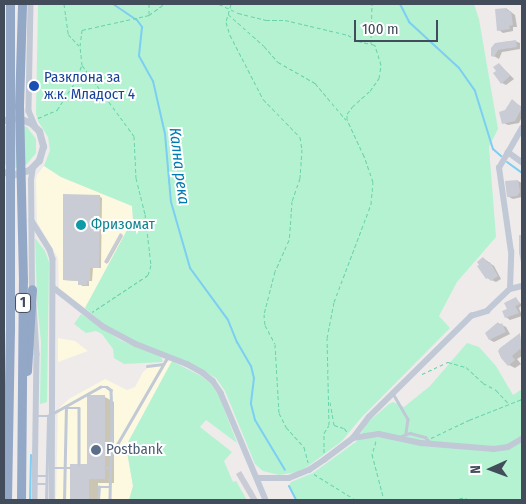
<!DOCTYPE html>
<html>
<head>
<meta charset="utf-8">
<style>
  body { margin:0 }
  #map { position:relative; width:526px; height:504px; overflow:hidden; background:#efebeb; font-family:"Fira Sans Condensed",sans-serif }
  div>[style] { position:absolute }
  [style*='--x'] { left:calc(var(--x)*1px); top:calc(var(--y)*1px); width:calc(var(--w)*1px); rotate:calc(var(--a)*1deg) }
  .commercial>* { inset:0; background:#fdf8e0 }
  .green>* { inset:0; background:#b4f2d2 }
  .shadow>* { inset:0; background:#0003 }
  .stream>* { height:2px; margin:-1px; padding:0 1px; transform-origin:1px; border-radius:1px; background:#7ccef3 }
  .building>* { inset:0; background:#c9ccd4 }
  .path>* { height:1px; margin-top:-0.5px; transform-origin:0; background:repeating-linear-gradient(90deg,#69d3aa 0 4px,transparent 0 6.5px) }
  .service>* { height:2.5px; margin:-1.25px; padding:0 1.25px; transform-origin:1.25px; border-radius:1.25px; background:#c0c9d5 }
  .minor>* { height:5.5px; margin:-2.75px; padding:0 2.75px; transform-origin:2.75px; border-radius:2.75px; background:#c0c9d5 }
  .tertiary>* { height:7px; margin:-3.5px; padding:0 3.5px; transform-origin:3.5px; border-radius:3.5px; background:#c0c9d5 }
  .trunk>* { height:9px; margin:-4.5px; padding:0 4.5px; transform-origin:4.5px; border-radius:4.5px; background:#93a7c7 }
  .dots>* { width:14px; height:14px; translate:-50% -50%; box-sizing:border-box; border:2px solid #fff; border-radius:50% }
  span { translate:-50% -50%; white-space:nowrap; text-align:center; line-height:1.15; -webkit-text-stroke:4px #fff; paint-order:stroke }
  .shield-label span { padding:1px 4px; background:#fff; border:1px solid; border-radius:4px; -webkit-text-stroke-width:0 }
  .shield-label { font-size:14px; color:#424c5a; font-weight:700 }
  .transit-label { font-size:15px; color:#164399 }
  .left { translate:0 -50%; text-align:left }
  .culture-label { font-size:15px; color:#0d838f }
  .service-label { font-size:15px; color:#4e5e75 }
  .water-label { font-size:16px; color:#0079b0; font-style:italic }
  .frame { position:absolute; inset:0; border:5px solid #424c5a; pointer-events:none }
  .north { position:absolute; left:466px; top:444px; width:50px; height:50px; -webkit-text-stroke:4px #fff; paint-order:stroke; rotate:268deg; font-size:14px; font-weight:700; line-height:20px; text-align:center; color:#424c5a }
  .north::after { content:''; display:block; margin:auto; width:18px; height:22px; background:#424c5a; clip-path:polygon(50% 0,100% 100%,50% 72%,0 100%) }
  .scale { position:absolute; left:354px; top:20px; width:84px; height:22px; box-sizing:border-box; border:2px solid #424c5a; border-top:0; padding-left:6px; font-size:15px; line-height:18px; white-space:nowrap; color:#424c5a; -webkit-text-stroke:4px #fff; paint-order:stroke }
</style>
</head>
<body>
<div id="map">
  <div class="commercial">
    <div style="clip-path:polygon(44px 166px,61px 177px,132px 206px,133px 219px,85px 308px,59px 289px,58px 258px,37px 222px,36px 180px,37px 175px)"></div>
    <div style="clip-path:polygon(58px 338px,75px 341px,88px 351px,58px 362px)"></div>
    <div style="clip-path:polygon(172px 361px,126px 446px,133px 486px,129px 500px,56px 500px,58px 409px,69px 399px,105px 379px,127px 390px,135px 387px,143px 372px,147px 369px,147px 365px)"></div>
  </div>
  <div class="green">
    <div style="clip-path:polygon(38px 4px,474px 4px,479px 19px,498px 129px,489px 147px,496px 237px,457px 282px,439px 316px,450px 328px,361px 418px,342px 441px,307px 467px,297px 472px,279px 475px,263px 471px,255px 464px,225px 391px,216px 378px,188px 362px,138px 343px,105px 325px,85px 308px,133px 219px,132px 206px,61px 177px,44px 166px,50px 150px,48px 137px,38px 121px,36px 113px)"></div>
    <div style="clip-path:polygon(13px 123px,27px 127px,36px 139px,36px 153px,27px 164px,21px 167px,13px 168px,4px 164px,4px 126px)"></div>
    <div style="clip-path:polygon(35px 238px,45px 251px,49px 262px,47px 402px,40px 404px,41px 342px,37px 302px)"></div>
    <div style="clip-path:polygon(81px 314px,120px 340px,161px 357px,163px 362px,124px 364px,114px 358px,113px 349px,102px 334px,96px 331px,86px 333px,74px 324px)"></div>
    <div style="clip-path:polygon(467px 343px,479px 347px,496px 366px,513px 395px,522px 389px,522px 500px,296px 500px,289px 486px,291px 482px,313px 473px,357px 441px,367px 423px,389px 404px,393px 402px,404px 407px,430px 386px)"></div>
    <div style="clip-path:polygon(172px 361px,201px 376px,210px 383px,219px 396px,237px 443px,206px 420px,200px 427px,232px 452px,224px 461px,233px 482px,236px 481px,247px 500px,129px 500px,133px 486px,126px 446px)"></div>
  </div>
  <div class="shadow">
    <div style="clip-path:polygon(507px 9px,515px 15px,517px 27px,513px 27px,513px 31px,503px 33px,499px 30px)"></div>
    <div style="clip-path:polygon(515px 41px,520px 43px,520px 49px,502px 52px,499px 59px,492px 55px,492px 49px)"></div>
    <div style="clip-path:polygon(499px 64px,514px 79px,506px 85px,502px 83px,498px 71px)"></div>
    <div style="clip-path:polygon(512px 101px,522px 107px,522px 117px,519px 123px,508px 125px,504px 123px,506px 112px)"></div>
    <div style="clip-path:polygon(518px 181px,522px 183px,522px 197px,513px 199px,509px 197px)"></div>
    <div style="clip-path:polygon(99px 196px,102px 198px,101px 268px,93px 268px,92px 281px,89px 281px,89px 286px,82px 286px,79px 281px,64px 280px)"></div>
    <div style="clip-path:polygon(121px 235px,123px 236px,108px 263px,106px 262px)"></div>
    <div style="clip-path:polygon(483px 258px,494px 266px,501px 279px,496px 282px,487px 278px)"></div>
    <div style="clip-path:polygon(516px 299px,522px 305px,519px 308px,522px 316px,510px 320px,506px 317px)"></div>
    <div style="clip-path:polygon(498px 323px,506px 327px,510px 334px,494px 342px,490px 340px)"></div>
    <div style="clip-path:polygon(520px 335px,522px 356px,517px 359px,521px 364px,515px 368px,509px 365px,501px 349px)"></div>
    <div style="clip-path:polygon(88px 397px,105px 397px,114px 402px,114px 483px,98px 483px,98px 500px,71px 500px,71px 465px,88px 465px)"></div>
  </div>
  <div class="stream">
    <div style="--x:113;--y:4;--w:29;--a:34"></div>
    <div style="--x:137;--y:20;--w:9;--a:54"></div>
    <div style="--x:142;--y:27;--w:29;--a:96"></div>
    <div style="--x:139;--y:56;--w:29;--a:61"></div>
    <div style="--x:153;--y:81;--w:54;--a:77.2"></div>
    <div style="--x:165;--y:134;--w:68;--a:85"></div>
    <div style="--x:171;--y:202;--w:69;--a:73.9"></div>
    <div style="--x:190;--y:268;--w:64;--a:53.8"></div>
    <div style="--x:228;--y:320;--w:24;--a:68"></div>
    <div style="--x:237;--y:342;--w:28;--a:60"></div>
    <div style="--x:251;--y:366;--w:12;--a:76"></div>
    <div style="--x:254;--y:378;--w:26;--a:97"></div>
    <div style="--x:251;--y:404;--w:16;--a:76"></div>
    <div style="--x:255;--y:420;--w:58;--a:59"></div>
    <div style="--x:400;--y:4;--w:20;--a:63"></div>
    <div style="--x:409;--y:22;--w:68;--a:42.6"></div>
    <div style="--x:459;--y:68;--w:28;--a:55"></div>
    <div style="--x:475;--y:91;--w:61;--a:72.8"></div>
    <div style="--x:493;--y:149;--w:11;--a:41"></div>
    <div style="--x:507;--y:162;--w:19;--a:36"></div>
    <div style="--x:289;--y:486;--w:16;--a:63"></div>
    <div style="--x:30;--y:500;--w:45;--a:-88.7"></div>
  </div>
  <div class="building">
    <div style="clip-path:polygon(507px 8px,507px 11px,511px 11px,513px 25px,509px 26px,510px 29px,497px 31px,495px 9px)"></div>
    <div style="clip-path:polygon(516px 40px,517px 47px,498px 50px,494px 57px,491px 56px,491px 48px,495px 43px)"></div>
    <div style="clip-path:polygon(499px 63px,510px 76px,501px 84px,493px 73px,496px 71px,493px 67px)"></div>
    <div style="clip-path:polygon(512px 99px,522px 108px,515px 121px,502px 124px,499px 112px,505px 110px)"></div>
    <div style="clip-path:polygon(518px 180px,520px 192px,517px 196px,507px 197px,505px 181px)"></div>
    <div style="clip-path:polygon(63px 194px,100px 195px,99px 268px,90px 268px,90px 281px,87px 281px,87px 285px,78px 285px,78px 281px,63px 280px)"></div>
    <div style="clip-path:polygon(120px 233px,123px 235px,107px 264px,104px 262px)"></div>
    <div style="clip-path:polygon(519px 235px,522px 235px,521px 262px,519px 253px)"></div>
    <div style="clip-path:polygon(483px 257px,488px 263px,490px 262px,498px 276px,491px 281px,488px 278px,486px 279px,477px 266px,479px 265px,477px 262px)"></div>
    <div style="clip-path:polygon(516px 297px,520px 304px,515px 306px,519px 313px,505px 318px,502px 311px,507px 309px,504px 303px)"></div>
    <div style="clip-path:polygon(498px 322px,499px 325px,502px 323px,506px 332px,489px 340px,485px 333px)"></div>
    <div style="clip-path:polygon(520px 333px,522px 352px,520px 349px,512px 356px,515px 360px,508px 366px,501px 358px,498px 351px,500px 348px)"></div>
    <div style="clip-path:polygon(87px 395px,105px 395px,105px 479px,89px 479px,89px 500px,70px 500px,70px 464px,87px 464px)"></div>
    <div style="clip-path:polygon(241px 471px,258px 500px,251px 500px,236px 474px)"></div>
  </div>
  <div class="path">
    <div style="--x:64;--y:4;--w:30;--a:82"></div>
    <div style="--x:68;--y:34;--w:16;--a:47"></div>
    <div style="--x:149;--y:4;--w:10;--a:90"></div>
    <div style="--x:219;--y:4;--w:21;--a:25"></div>
    <div style="--x:238;--y:13;--w:29;--a:14"></div>
    <div style="--x:266;--y:20;--w:19;--a:0"></div>
    <div style="--x:285;--y:20;--w:65;--a:13.4"></div>
    <div style="--x:348;--y:35;--w:12;--a:31"></div>
    <div style="--x:358;--y:41;--w:13;--a:13"></div>
    <div style="--x:231;--y:4;--w:19;--a:106"></div>
    <div style="--x:226;--y:22;--w:14;--a:73"></div>
    <div style="--x:230;--y:35;--w:72;--a:62.7"></div>
    <div style="--x:263;--y:99;--w:53;--a:45.8"></div>
    <div style="--x:300;--y:137;--w:12;--a:81"></div>
    <div style="--x:302;--y:149;--w:29;--a:94"></div>
    <div style="--x:300;--y:178;--w:24;--a:109"></div>
    <div style="--x:292;--y:201;--w:39;--a:94"></div>
    <div style="--x:289;--y:240;--w:34;--a:114"></div>
    <div style="--x:275;--y:271;--w:44;--a:104.3"></div>
    <div style="--x:264;--y:314;--w:11;--a:85"></div>
    <div style="--x:265;--y:325;--w:21;--a:62"></div>
    <div style="--x:275;--y:344;--w:69;--a:86.7"></div>
    <div style="--x:279;--y:413;--w:16;--a:63"></div>
    <div style="--x:286;--y:427;--w:27;--a:48"></div>
    <div style="--x:304;--y:447;--w:16;--a:75"></div>
    <div style="--x:228;--y:14;--w:48;--a:41.6"></div>
    <div style="--x:264;--y:46;--w:21;--a:49"></div>
    <div style="--x:278;--y:62;--w:43;--a:29.6"></div>
    <div style="--x:315;--y:83;--w:48;--a:50"></div>
    <div style="--x:82;--y:65;--w:88;--a:53.8"></div>
    <div style="--x:134;--y:136;--w:42;--a:87.3"></div>
    <div style="--x:136;--y:178;--w:37;--a:76"></div>
    <div style="--x:145;--y:214;--w:51;--a:83.3"></div>
    <div style="--x:151;--y:265;--w:10;--a:107"></div>
    <div style="--x:148;--y:275;--w:67;--a:146.5"></div>
    <div style="--x:38;--y:118;--w:21;--a:-23"></div>
    <div style="--x:57;--y:110;--w:33;--a:-57"></div>
    <div style="--x:75;--y:82;--w:18;--a:-68"></div>
    <div style="--x:82;--y:65;--w:19;--a:-96"></div>
    <div style="--x:80;--y:46;--w:16;--a:-83"></div>
    <div style="--x:82;--y:30;--w:69;--a:-12.6"></div>
    <div style="--x:149;--y:15;--w:19;--a:-36"></div>
    <div style="--x:422;--y:374;--w:29;--a:-25"></div>
    <div style="--x:448;--y:362;--w:19;--a:16"></div>
    <div style="--x:466;--y:367;--w:23;--a:43"></div>
    <div style="--x:483;--y:383;--w:15;--a:28"></div>
    <div style="--x:496;--y:390;--w:19;--a:47"></div>
    <div style="--x:330;--y:402;--w:23;--a:80"></div>
    <div style="--x:334;--y:425;--w:10;--a:17"></div>
    <div style="--x:344;--y:428;--w:6;--a:51"></div>
    <div style="--x:431;--y:438;--w:42;--a:-25.3"></div>
    <div style="--x:469;--y:420;--w:57;--a:-21.6"></div>
    <div style="--x:376;--y:441;--w:14;--a:107"></div>
    <div style="--x:372;--y:454;--w:48;--a:75.4"></div>
    <div style="--x:324;--y:453;--w:20;--a:-90"></div>
    <div style="--x:324;--y:433;--w:9;--a:-58"></div>
    <div style="--x:329;--y:425;--w:87;--a:-91.3"></div>
    <div style="--x:327;--y:338;--w:37;--a:-79"></div>
    <div style="--x:334;--y:302;--w:105;--a:-69.3"></div>
    <div style="--x:371;--y:204;--w:22;--a:-85"></div>
    <div style="--x:373;--y:182;--w:28;--a:-109"></div>
    <div style="--x:364;--y:156;--w:40;--a:-115"></div>
    <div style="--x:347;--y:120;--w:6;--a:-90"></div>
    <div style="--x:347;--y:114;--w:9;--a:-54"></div>
    <div style="--x:352;--y:107;--w:24;--a:-42"></div>
    <div style="--x:370;--y:91;--w:16;--a:-55"></div>
    <div style="--x:379;--y:78;--w:13;--a:-81"></div>
    <div style="--x:381;--y:65;--w:21;--a:-107"></div>
    <div style="--x:375;--y:45;--w:4;--a:-166"></div>
    <div style="--x:371;--y:44;--w:40;--a:-88.6"></div>
    <div style="--x:314;--y:474;--w:49;--a:31.8"></div>
    <div style="--x:453;--y:500;--w:13;--a:-13"></div>
    <div style="--x:466;--y:497;--w:3;--a:90"></div>
  </div>
  <div class="service">
    <div style="--x:147;--y:366;--w:16;--a:-7"></div>
    <div style="--x:394;--y:395;--w:28;--a:60"></div>
    <div style="--x:408;--y:419;--w:14;--a:98"></div>
    <div style="--x:37;--y:416;--w:11;--a:0"></div>
    <div style="--x:48;--y:416;--w:60;--a:-29.1"></div>
    <div style="--x:100;--y:387;--w:7;--a:0"></div>
    <div style="--x:107;--y:387;--w:5;--a:37"></div>
    <div style="--x:111;--y:390;--w:32;--a:88"></div>
    <div style="--x:112;--y:422;--w:78;--a:91.5"></div>
    <div style="--x:399;--y:437;--w:12;--a:-20"></div>
    <div style="--x:410;--y:433;--w:16;--a:15"></div>
    <div style="--x:425;--y:437;--w:8;--a:45"></div>
    <div style="--x:112;--y:450;--w:9;--a:-49"></div>
    <div style="--x:118;--y:443;--w:98;--a:-60"></div>
    <div style="--x:54;--y:468;--w:16;--a:0"></div>
    <div style="--x:105;--y:468;--w:6;--a:0"></div>
    <div style="--x:36;--y:476;--w:11;--a:0"></div>
    <div style="--x:36;--y:484;--w:11;--a:0"></div>
    <div style="--x:46;--y:500;--w:84;--a:-88.6"></div>
    <div style="--x:64;--y:500;--w:92;--a:-88.8"></div>
    <div style="--x:66;--y:408;--w:13;--a:0"></div>
    <div style="--x:79;--y:408;--w:56;--a:90"></div>
    <div style="--x:98;--y:500;--w:13;--a:-86"></div>
    <div style="--x:99;--y:487;--w:11;--a:0"></div>
  </div>
  <div class="minor">
    <div style="--x:31;--y:4;--w:107;--a:91.1"></div>
    <div style="--x:29;--y:111;--w:15;--a:67"></div>
    <div style="--x:508;--y:152;--w:17;--a:36"></div>
    <div style="--x:32;--y:221;--w:34;--a:58"></div>
    <div style="--x:50;--y:250;--w:9;--a:72"></div>
    <div style="--x:53;--y:259;--w:241;--a:90.2"></div>
    <div style="--x:54;--y:288;--w:63;--a:38"></div>
    <div style="--x:104;--y:327;--w:36;--a:28"></div>
    <div style="--x:136;--y:344;--w:55;--a:21.4"></div>
    <div style="--x:187;--y:364;--w:18;--a:29"></div>
    <div style="--x:203;--y:373;--w:13;--a:39"></div>
    <div style="--x:213;--y:381;--w:14;--a:56"></div>
    <div style="--x:221;--y:393;--w:116;--a:67.2"></div>
    <div style="--x:510;--y:289;--w:37;--a:-88"></div>
    <div style="--x:511;--y:252;--w:85;--a:-98.1"></div>
    <div style="--x:499;--y:168;--w:46;--a:-60.1"></div>
    <div style="--x:32;--y:291;--w:111;--a:-90.5"></div>
    <div style="--x:31;--y:180;--w:12;--a:-81"></div>
    <div style="--x:34;--y:305;--w:49;--a:86.5"></div>
    <div style="--x:37;--y:354;--w:146;--a:90.8"></div>
    <div style="--x:353;--y:438;--w:26;--a:-9"></div>
    <div style="--x:379;--y:434;--w:43;--a:12.1"></div>
    <div style="--x:421;--y:443;--w:73;--a:4.7"></div>
    <div style="--x:494;--y:449;--w:14;--a:-8"></div>
    <div style="--x:508;--y:447;--w:16;--a:-30"></div>
    <div style="--x:257;--y:478;--w:32;--a:0"></div>
    <div style="--x:289;--y:478;--w:22;--a:-22"></div>
    <div style="--x:309;--y:470;--w:18;--a:-34"></div>
    <div style="--x:324;--y:460;--w:36;--a:-37"></div>
    <div style="--x:353;--y:438;--w:26;--a:-53"></div>
    <div style="--x:369;--y:417;--w:144;--a:-44.7"></div>
    <div style="--x:471;--y:316;--w:17;--a:-17"></div>
    <div style="--x:487;--y:311;--w:32;--a:-44"></div>
    <div style="--x:510;--y:289;--w:12;--a:-14"></div>
  </div>
  <div class="tertiary">
    <div style="--x:4;--y:120;--w:15;--a:-8"></div>
    <div style="--x:19;--y:118;--w:13;--a:23"></div>
    <div style="--x:31;--y:123;--w:11;--a:45"></div>
    <div style="--x:39;--y:131;--w:16;--a:75"></div>
    <div style="--x:43;--y:146;--w:15;--a:106"></div>
    <div style="--x:39;--y:160;--w:14;--a:135"></div>
    <div style="--x:29;--y:170;--w:15;--a:164"></div>
    <div style="--x:15;--y:174;--w:11;--a:-170"></div>
  </div>
  <div class="trunk">
    <div style="--x:27;--y:371;--w:82;--a:-86.5"></div>
    <div style="--x:7;--y:500;--w:169;--a:-89"></div>
    <div style="--x:10;--y:331;--w:327;--a:-90"></div>
    <div style="--x:21;--y:500;--w:220;--a:-89.5"></div>
    <div style="--x:23;--y:280;--w:174;--a:-91.3"></div>
    <div style="--x:19;--y:106;--w:102;--a:-88.3"></div>
  </div>
  <div class="dots">
    <div style="left:34px;top:86px;background:#1a4fb4"></div>
    <div style="left:81px;top:225px;background:#0f9aa8"></div>
    <div style="left:96px;top:450px;background:#5c6f8a"></div>
  </div>
  <div class="shield-label">
    <span style="left:23px;top:303px">1</span>
  </div>
  <div class="transit-label">
    <span class="left" style="left:44px;top:86px">Разклона за<br>ж.к. Младост 4</span>
  </div>
  <div class="culture-label">
    <span class="left" style="left:91px;top:225px">Фризомат</span>
  </div>
  <div class="service-label">
    <span class="left" style="left:106px;top:450px">Postbank</span>
  </div>
  <div class="water-label">
    <span style="left:179px;top:166px;rotate:83deg">Кална река</span>
  </div>
  <div class="frame"></div>
  <div class="north">N</div>
  <div class="scale">100 m</div>
</div>
</body>
</html>
